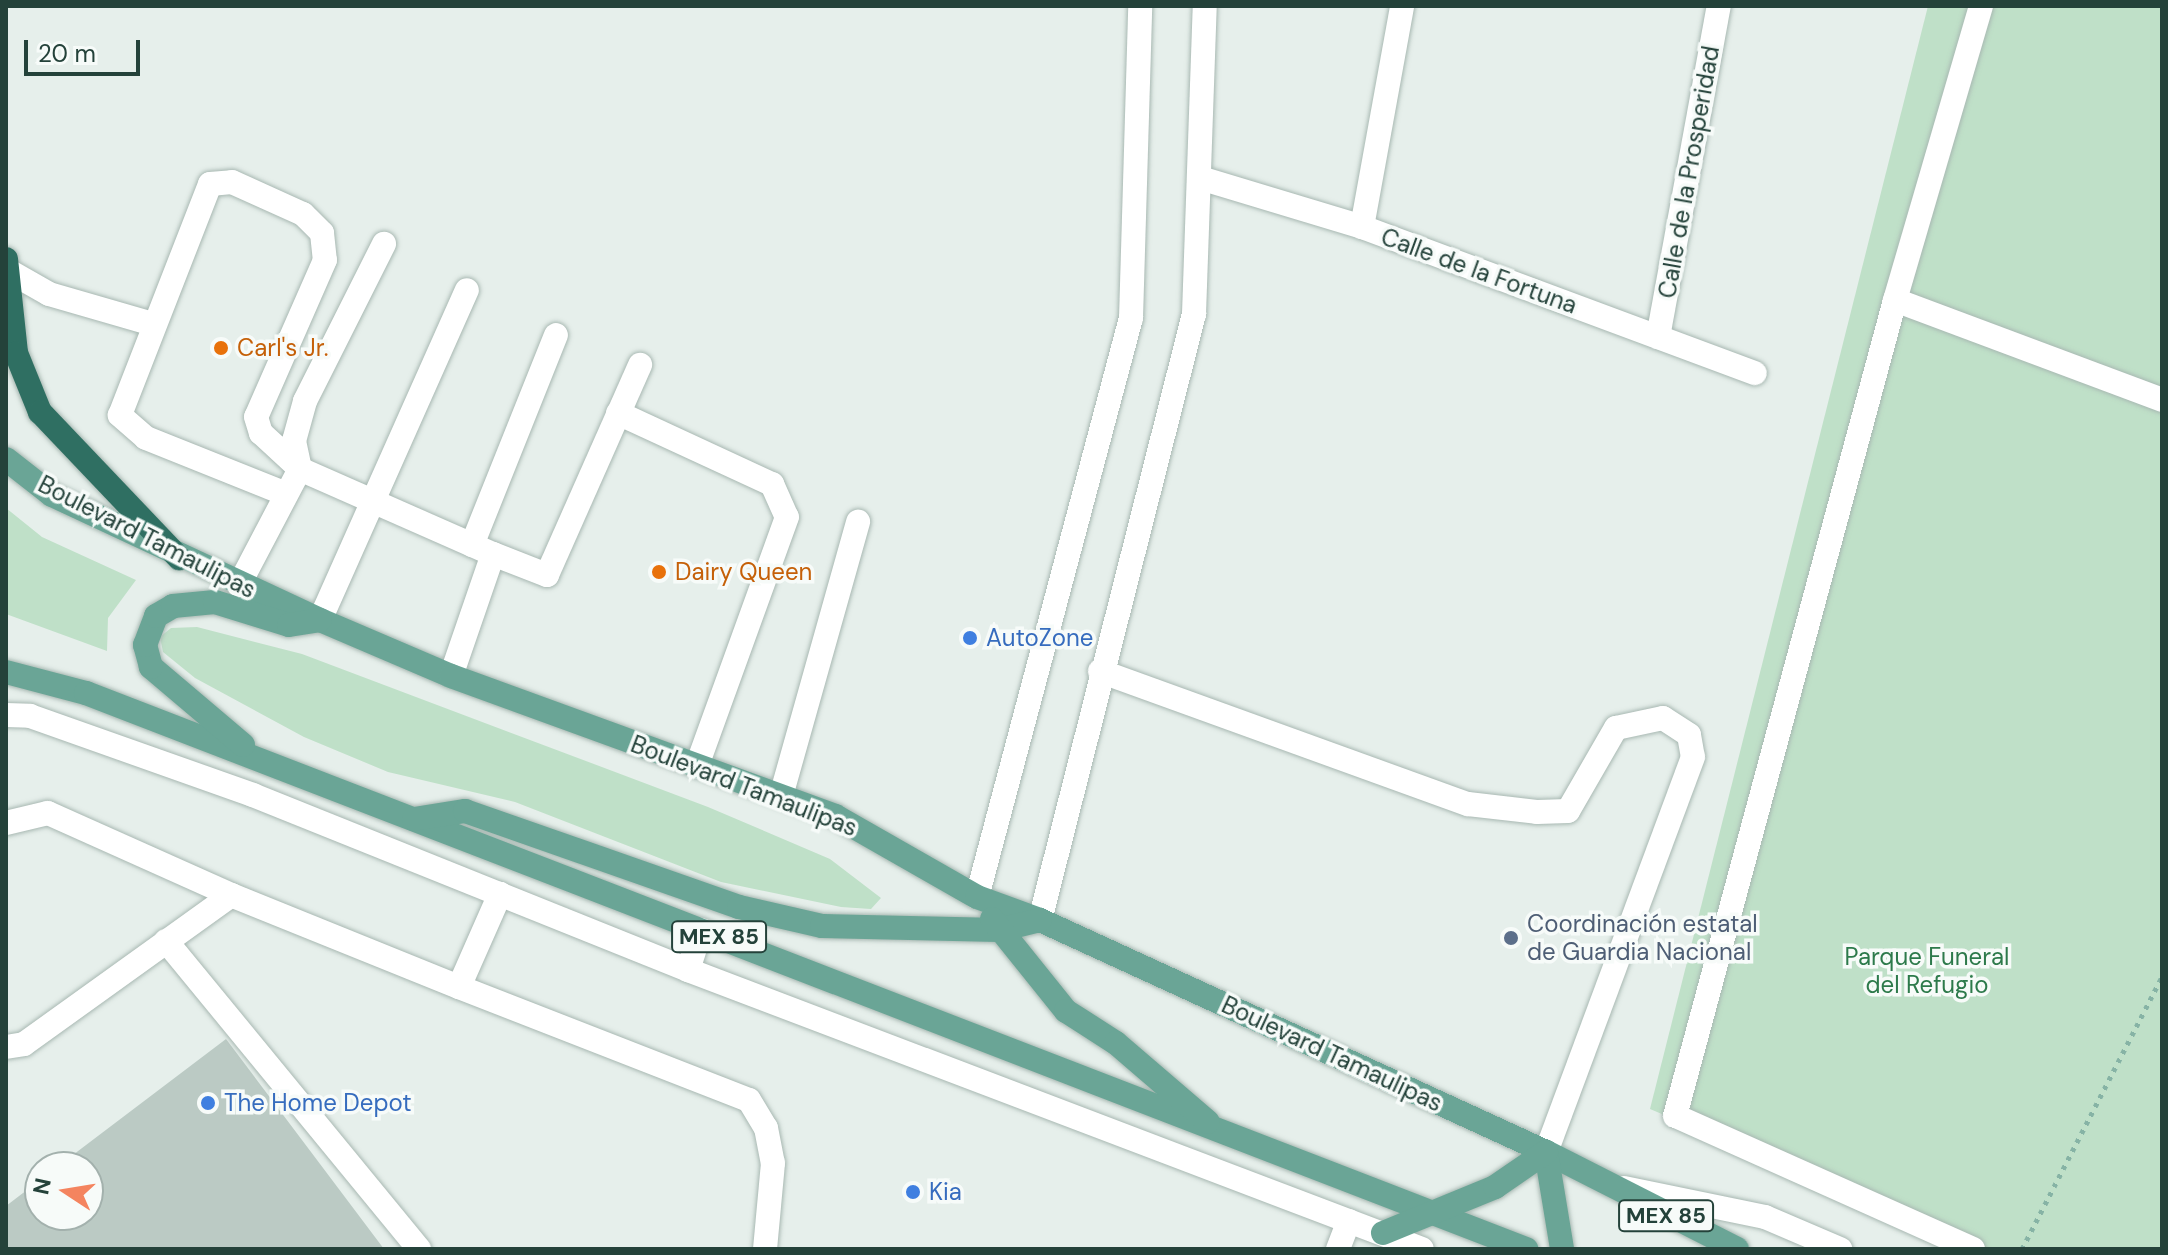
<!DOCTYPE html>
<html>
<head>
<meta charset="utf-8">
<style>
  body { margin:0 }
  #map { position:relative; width:2168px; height:1255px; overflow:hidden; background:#e6efeb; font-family:"DM Sans",sans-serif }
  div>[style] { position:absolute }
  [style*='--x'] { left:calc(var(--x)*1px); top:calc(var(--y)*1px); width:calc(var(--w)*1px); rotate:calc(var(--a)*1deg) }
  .green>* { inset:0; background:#bfe0c8 }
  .building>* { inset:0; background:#bbcac4 }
  .path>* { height:5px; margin-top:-2.5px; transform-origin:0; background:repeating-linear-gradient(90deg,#86b3a5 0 4px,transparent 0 10px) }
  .roads { filter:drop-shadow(0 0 2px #a8b8b2) drop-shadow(0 0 2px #a8b8b2) }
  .minor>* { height:24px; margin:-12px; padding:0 12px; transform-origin:12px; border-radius:12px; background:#fff }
  .major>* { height:24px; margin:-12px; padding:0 12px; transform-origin:12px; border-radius:12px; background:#6aa596 }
  .highway>* { height:24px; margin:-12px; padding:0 12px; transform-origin:12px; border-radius:12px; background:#2f6f62 }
  .dots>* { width:22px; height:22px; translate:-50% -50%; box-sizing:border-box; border:4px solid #f7fbf9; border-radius:50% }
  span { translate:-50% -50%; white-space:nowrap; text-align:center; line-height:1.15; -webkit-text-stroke:7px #f7fbf9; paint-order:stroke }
  .shield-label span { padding:2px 6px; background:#f7fbf9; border:2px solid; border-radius:6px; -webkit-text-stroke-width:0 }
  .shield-label { font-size:22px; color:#24423a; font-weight:700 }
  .street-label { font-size:24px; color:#24423a }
  .food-label { font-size:24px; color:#c56008 }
  .left { translate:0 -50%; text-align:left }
  .shop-label { font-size:24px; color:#366cbe }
  .service-label { font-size:24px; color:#4e5e75 }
  .park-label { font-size:24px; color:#2d7a4b }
  .frame { position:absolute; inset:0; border:8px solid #24423a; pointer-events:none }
  .north { position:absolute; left:24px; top:1151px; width:80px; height:80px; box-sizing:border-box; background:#f7fbf9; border:2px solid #a3b1ad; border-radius:50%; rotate:282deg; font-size:22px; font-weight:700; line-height:32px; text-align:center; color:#24423a }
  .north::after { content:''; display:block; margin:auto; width:28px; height:36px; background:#f4845f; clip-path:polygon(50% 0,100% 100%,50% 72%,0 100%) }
  .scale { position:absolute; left:24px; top:40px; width:116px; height:36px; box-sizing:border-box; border:4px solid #24423a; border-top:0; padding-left:10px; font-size:24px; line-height:28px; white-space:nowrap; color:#24423a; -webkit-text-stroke:6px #f7fbf9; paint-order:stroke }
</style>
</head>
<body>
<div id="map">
  <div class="green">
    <div style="clip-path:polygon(1928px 6px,2162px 6px,2162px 1249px,1982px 1249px,1650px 1109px)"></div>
    <div style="clip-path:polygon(6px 508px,42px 537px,136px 580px,108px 618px,107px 651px,6px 614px)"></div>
    <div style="clip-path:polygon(197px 627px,302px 654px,708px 807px,830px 859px,881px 898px,871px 909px,841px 907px,721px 882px,515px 802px,388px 772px,304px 737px,195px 678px,163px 652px,160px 637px,171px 628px)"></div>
  </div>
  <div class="building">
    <div style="clip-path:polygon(226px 1039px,384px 1249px,6px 1249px,6px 1206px,40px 1180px,40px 1215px,88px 1215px,88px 1167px,57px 1167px)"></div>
  </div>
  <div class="path">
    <div style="--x:2022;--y:1249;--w:306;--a:-62.8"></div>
  </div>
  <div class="roads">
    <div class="minor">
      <div style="--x:1200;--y:178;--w:169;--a:16.8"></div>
      <div style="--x:1362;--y:227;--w:419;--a:20.4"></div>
      <div style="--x:1362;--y:227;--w:225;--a:-79.7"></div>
      <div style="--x:7;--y:270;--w:48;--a:29.7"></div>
      <div style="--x:49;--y:294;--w:108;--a:16.1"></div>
      <div style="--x:1895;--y:300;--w:285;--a:20.5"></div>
      <div style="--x:1658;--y:337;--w:337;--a:-79.6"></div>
      <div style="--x:618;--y:413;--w:170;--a:24.8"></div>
      <div style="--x:772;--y:484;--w:36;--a:66"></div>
      <div style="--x:787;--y:517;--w:265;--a:109.9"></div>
      <div style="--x:300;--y:469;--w:29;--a:-102"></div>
      <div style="--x:294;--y:441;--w:41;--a:-74.6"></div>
      <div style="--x:305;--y:401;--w:176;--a:-63.3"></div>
      <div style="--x:286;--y:494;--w:151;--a:-158.2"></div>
      <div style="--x:146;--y:438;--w:35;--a:-139"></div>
      <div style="--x:120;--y:415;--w:248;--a:-68.7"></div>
      <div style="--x:210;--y:184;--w:22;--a:-5"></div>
      <div style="--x:232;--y:182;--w:78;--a:24.3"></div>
      <div style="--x:303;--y:214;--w:27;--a:45"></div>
      <div style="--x:322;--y:233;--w:27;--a:84"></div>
      <div style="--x:325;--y:260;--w:171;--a:113.7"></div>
      <div style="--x:256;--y:417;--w:17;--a:73"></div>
      <div style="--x:261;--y:433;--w:53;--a:42.7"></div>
      <div style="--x:472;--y:545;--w:226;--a:-68.2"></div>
      <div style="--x:493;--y:554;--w:58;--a:21.3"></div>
      <div style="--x:547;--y:575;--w:230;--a:-66.1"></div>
      <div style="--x:239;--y:585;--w:131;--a:-62.3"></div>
      <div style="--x:300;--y:469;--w:211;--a:23.8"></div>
      <div style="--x:493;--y:554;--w:129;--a:109"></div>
      <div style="--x:320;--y:620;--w:361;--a:-66"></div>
      <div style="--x:1100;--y:671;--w:391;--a:19.9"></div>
      <div style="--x:1468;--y:804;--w:69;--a:6.6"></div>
      <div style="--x:1537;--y:812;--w:31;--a:-2"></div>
      <div style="--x:1568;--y:811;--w:96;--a:-60"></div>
      <div style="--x:1616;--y:728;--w:48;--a:-12"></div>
      <div style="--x:1663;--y:718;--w:31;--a:33"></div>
      <div style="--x:1689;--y:735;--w:22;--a:80"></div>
      <div style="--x:1693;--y:757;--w:421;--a:110.4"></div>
      <div style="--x:6;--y:715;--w:24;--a:2"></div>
      <div style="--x:30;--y:716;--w:237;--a:19.5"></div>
      <div style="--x:253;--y:795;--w:469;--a:21.9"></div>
      <div style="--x:688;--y:970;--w:785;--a:20.81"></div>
      <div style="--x:781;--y:796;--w:285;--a:-74.3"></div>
      <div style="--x:6;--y:823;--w:43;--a:-13.4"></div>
      <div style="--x:48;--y:813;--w:201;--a:24.1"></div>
      <div style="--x:977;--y:897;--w:599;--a:-75.11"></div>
      <div style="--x:1131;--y:318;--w:312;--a:-88.3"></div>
      <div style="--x:1040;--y:920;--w:625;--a:-75.74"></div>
      <div style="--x:1194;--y:314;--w:308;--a:-88"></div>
      <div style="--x:166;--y:941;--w:399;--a:50.6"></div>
      <div style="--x:688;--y:970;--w:42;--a:-72"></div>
      <div style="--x:459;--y:987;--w:311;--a:21.3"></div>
      <div style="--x:749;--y:1100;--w:33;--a:59"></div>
      <div style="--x:766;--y:1128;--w:36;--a:79"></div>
      <div style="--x:773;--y:1163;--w:86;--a:95.3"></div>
      <div style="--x:6;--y:1047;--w:18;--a:-9"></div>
      <div style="--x:24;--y:1044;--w:255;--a:-35.7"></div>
      <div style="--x:231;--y:895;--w:246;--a:22"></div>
      <div style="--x:459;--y:987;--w:102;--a:-66.2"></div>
      <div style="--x:1624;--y:1188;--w:144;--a:11.6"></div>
      <div style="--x:1765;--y:1217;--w:82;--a:23.1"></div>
      <div style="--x:1338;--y:1249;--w:30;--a:-69"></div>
      <div style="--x:1973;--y:1249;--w:326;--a:-155.9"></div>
      <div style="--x:1675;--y:1116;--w:845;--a:-74.91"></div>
      <div style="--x:1895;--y:300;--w:306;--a:-73.7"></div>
    </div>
    <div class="major">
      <div style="--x:6;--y:459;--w:58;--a:38"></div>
      <div style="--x:52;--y:495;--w:296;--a:25"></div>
      <div style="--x:320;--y:620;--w:142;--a:23.1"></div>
      <div style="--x:451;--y:676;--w:409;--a:20"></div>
      <div style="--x:835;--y:816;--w:163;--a:29.7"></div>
      <div style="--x:977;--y:897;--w:67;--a:20.1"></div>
      <div style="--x:1040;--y:920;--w:557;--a:24.63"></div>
      <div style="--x:1546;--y:1152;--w:214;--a:26.9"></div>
      <div style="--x:6;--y:672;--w:83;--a:14.7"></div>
      <div style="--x:86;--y:693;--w:1544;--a:21.11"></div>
      <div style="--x:243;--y:745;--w:121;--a:-139.7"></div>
      <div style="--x:151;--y:667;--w:23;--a:-105"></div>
      <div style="--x:145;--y:645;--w:31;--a:-69"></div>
      <div style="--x:156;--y:616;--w:20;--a:-30"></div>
      <div style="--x:173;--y:606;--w:42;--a:-5.4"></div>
      <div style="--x:215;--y:602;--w:77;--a:17.3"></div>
      <div style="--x:289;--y:625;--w:31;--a:-9"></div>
      <div style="--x:414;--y:819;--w:52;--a:-8.9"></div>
      <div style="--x:465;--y:811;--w:290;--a:19.3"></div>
      <div style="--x:739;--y:907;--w:85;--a:12.9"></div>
      <div style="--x:822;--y:926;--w:177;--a:1.3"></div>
      <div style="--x:999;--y:930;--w:42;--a:-13.7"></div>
      <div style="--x:992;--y:919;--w:118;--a:51.2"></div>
      <div style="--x:1066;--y:1011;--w:59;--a:32.6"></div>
      <div style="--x:1116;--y:1043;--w:121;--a:40.7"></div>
      <div style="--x:1546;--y:1152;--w:98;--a:80.6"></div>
      <div style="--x:1383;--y:1233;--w:121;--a:-22.3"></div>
      <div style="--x:1495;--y:1187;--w:62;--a:-34.5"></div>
    </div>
    <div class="highway">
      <div style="--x:6;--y:259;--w:95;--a:83.9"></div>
      <div style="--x:16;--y:353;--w:64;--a:67.9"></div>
      <div style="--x:40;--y:412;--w:202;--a:46.4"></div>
    </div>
  </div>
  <div class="dots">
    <div style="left:221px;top:348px;background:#e8710a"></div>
    <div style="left:659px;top:572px;background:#e8710a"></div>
    <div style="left:970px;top:638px;background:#3f7fe0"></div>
    <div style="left:1511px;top:938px;background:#5c6f8a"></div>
    <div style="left:208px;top:1103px;background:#3f7fe0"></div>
    <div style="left:913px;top:1192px;background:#3f7fe0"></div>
  </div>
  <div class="shield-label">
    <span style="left:719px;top:937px">MEX 85</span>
    <span style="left:1666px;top:1216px">MEX 85</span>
  </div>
  <div class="street-label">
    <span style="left:1689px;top:172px;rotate:-80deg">Calle de la Prosperidad</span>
    <span style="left:1479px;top:271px;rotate:20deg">Calle de la Fortuna</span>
    <span style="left:147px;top:537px;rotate:27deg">Boulevard Tamaulipas</span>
    <span style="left:744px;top:786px;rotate:21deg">Boulevard Tamaulipas</span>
    <span style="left:1332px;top:1054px;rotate:25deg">Boulevard Tamaulipas</span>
  </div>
  <div class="food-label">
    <span class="left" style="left:237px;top:348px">Carl's Jr.</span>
    <span class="left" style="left:675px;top:572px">Dairy Queen</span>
  </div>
  <div class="shop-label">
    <span class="left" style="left:986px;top:638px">AutoZone</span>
    <span class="left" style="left:224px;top:1103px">The Home Depot</span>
    <span class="left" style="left:929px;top:1192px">Kia</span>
  </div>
  <div class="service-label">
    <span class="left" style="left:1527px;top:938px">Coordinación estatal<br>de Guardia Nacional</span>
  </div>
  <div class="park-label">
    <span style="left:1927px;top:971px">Parque Funeral<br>del Refugio</span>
  </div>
  <div class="frame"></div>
  <div class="north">N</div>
  <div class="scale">20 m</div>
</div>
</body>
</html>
